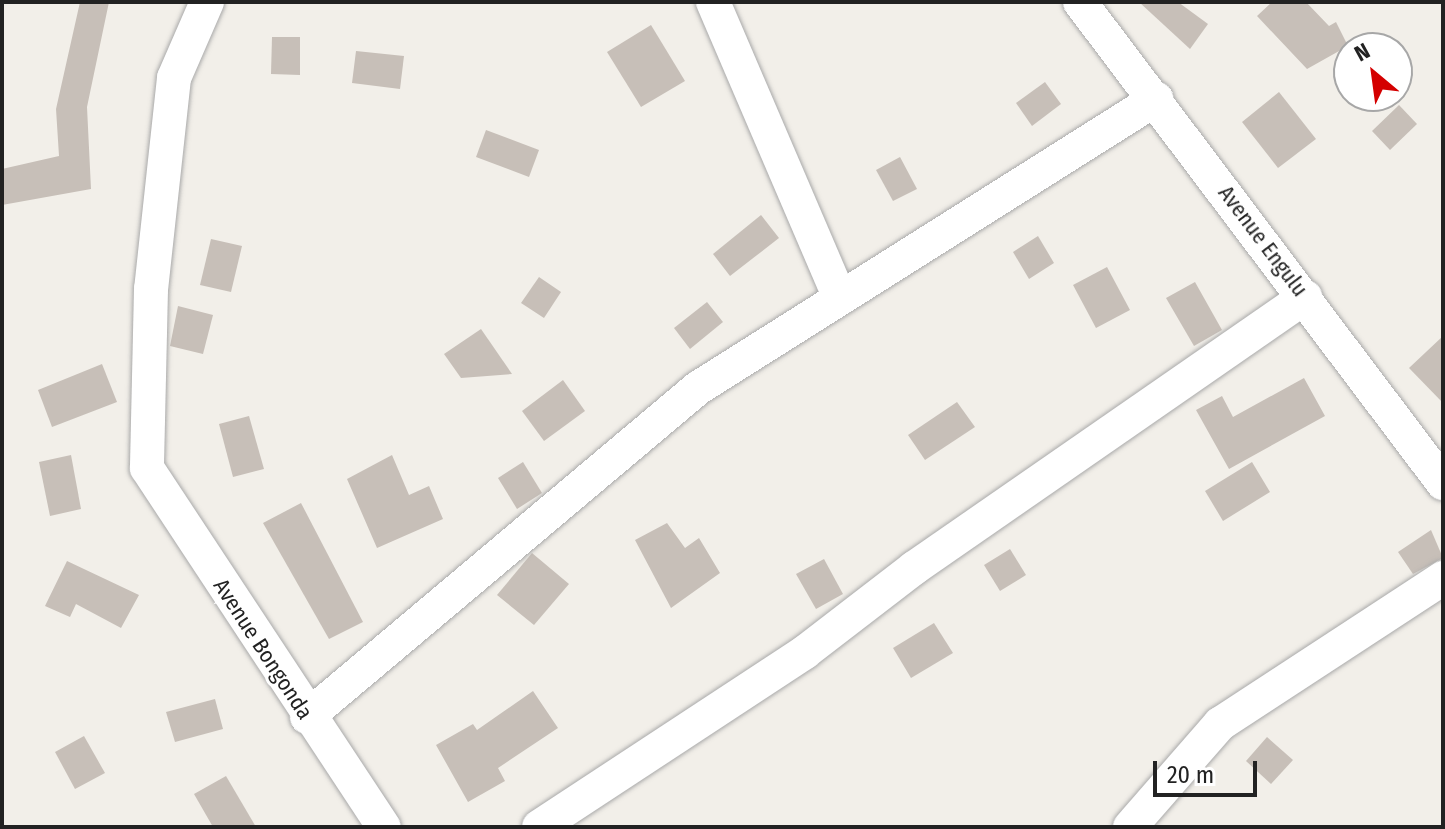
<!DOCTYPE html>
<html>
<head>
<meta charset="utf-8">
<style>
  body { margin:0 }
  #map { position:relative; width:1445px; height:829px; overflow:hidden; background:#f2efe9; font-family:"Fira Sans Condensed",sans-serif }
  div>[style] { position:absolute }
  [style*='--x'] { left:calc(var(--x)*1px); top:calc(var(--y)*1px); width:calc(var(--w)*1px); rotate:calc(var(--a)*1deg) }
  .building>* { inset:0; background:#c7bfb8 }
  .roads { filter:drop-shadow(0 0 2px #a9a9a9) drop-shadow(0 0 2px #a9a9a9) }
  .street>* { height:34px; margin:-17px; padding:0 17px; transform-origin:17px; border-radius:17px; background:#fff }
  span { translate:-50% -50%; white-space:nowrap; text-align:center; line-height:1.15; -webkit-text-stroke:6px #fff; paint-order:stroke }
  .street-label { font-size:22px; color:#222 }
  .frame { position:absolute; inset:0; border:4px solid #222; pointer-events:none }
  .north { position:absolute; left:1333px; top:32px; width:80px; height:80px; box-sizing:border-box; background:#fff; border:2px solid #a7a7a7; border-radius:50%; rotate:331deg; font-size:22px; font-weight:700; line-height:32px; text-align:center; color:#222 }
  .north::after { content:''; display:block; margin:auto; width:28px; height:36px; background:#d40000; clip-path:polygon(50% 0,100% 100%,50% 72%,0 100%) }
  .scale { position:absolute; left:1153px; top:761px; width:104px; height:36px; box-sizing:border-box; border:4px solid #222; border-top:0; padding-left:10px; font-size:24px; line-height:28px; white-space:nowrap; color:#222; -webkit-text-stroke:6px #fff; paint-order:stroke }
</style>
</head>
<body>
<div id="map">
  <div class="building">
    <div style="clip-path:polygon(80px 2px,109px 2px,87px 107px,91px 189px,2px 205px,2px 169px,59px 156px,56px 109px)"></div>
    <div style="clip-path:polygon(1139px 2px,1178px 2px,1208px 24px,1190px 49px)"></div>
    <div style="clip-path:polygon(1272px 2px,1306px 2px,1329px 26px,1336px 22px,1348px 46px,1307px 69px,1257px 16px)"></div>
    <div style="clip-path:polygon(651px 25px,685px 81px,641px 107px,607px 52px)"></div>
    <div style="clip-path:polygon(272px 37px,300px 37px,300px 75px,271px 74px)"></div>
    <div style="clip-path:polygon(356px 51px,404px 56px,400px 89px,352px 83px)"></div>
    <div style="clip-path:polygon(1045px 82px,1061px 104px,1032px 126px,1016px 103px)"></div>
    <div style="clip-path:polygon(1279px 92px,1316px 139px,1278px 168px,1242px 122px)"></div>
    <div style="clip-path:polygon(1399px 105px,1417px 124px,1390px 150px,1372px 131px)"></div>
    <div style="clip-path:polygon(486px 130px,539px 150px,529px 177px,476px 157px)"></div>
    <div style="clip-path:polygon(900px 157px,917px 189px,893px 201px,876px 170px)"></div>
    <div style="clip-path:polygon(761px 215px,779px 238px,730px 276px,713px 254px)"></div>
    <div style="clip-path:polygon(1038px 236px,1054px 263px,1029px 279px,1013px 252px)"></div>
    <div style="clip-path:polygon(211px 239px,242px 246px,231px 292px,200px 285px)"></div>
    <div style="clip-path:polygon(1107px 267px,1130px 310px,1096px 328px,1073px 285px)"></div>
    <div style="clip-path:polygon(539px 277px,561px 292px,544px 318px,521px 303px)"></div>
    <div style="clip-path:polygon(1195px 282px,1222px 330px,1194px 346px,1166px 298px)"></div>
    <div style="clip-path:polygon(707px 302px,723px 322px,690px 349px,674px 328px)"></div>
    <div style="clip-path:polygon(178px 306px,213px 315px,203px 354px,170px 346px)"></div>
    <div style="clip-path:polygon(481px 329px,512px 374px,461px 378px,444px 354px)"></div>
    <div style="clip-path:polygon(1443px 336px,1443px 403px,1409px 368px)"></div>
    <div style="clip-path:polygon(102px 364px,117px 402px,52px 427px,38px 390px)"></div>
    <div style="clip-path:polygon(1304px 378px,1325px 416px,1229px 469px,1196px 410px,1222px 396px,1233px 417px)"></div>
    <div style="clip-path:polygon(563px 380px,585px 411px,544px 441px,522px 411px)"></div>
    <div style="clip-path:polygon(957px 402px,975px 427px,925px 460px,908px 435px)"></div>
    <div style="clip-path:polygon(249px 416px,264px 469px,233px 477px,219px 424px)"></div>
    <div style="clip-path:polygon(71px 455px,81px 509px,50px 516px,39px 462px)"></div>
    <div style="clip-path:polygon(392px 455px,409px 495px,429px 486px,443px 519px,377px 548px,347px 479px)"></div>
    <div style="clip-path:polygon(523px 462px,542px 493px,517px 509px,498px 478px)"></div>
    <div style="clip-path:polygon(1252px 462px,1270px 492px,1223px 521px,1205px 491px)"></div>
    <div style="clip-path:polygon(301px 503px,363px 622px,329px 639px,263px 523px)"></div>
    <div style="clip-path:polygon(667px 523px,685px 548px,699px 538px,720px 573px,671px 608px,635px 540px)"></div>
    <div style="clip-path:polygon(1431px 530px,1443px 558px,1413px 574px,1398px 552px)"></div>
    <div style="clip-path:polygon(1010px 549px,1026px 575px,1000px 591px,984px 565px)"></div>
    <div style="clip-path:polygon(532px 553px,569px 584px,534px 625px,497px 595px)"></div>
    <div style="clip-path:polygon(824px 559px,843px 594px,816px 609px,796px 574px)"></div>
    <div style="clip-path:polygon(67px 561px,139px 595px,121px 628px,76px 604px,70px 617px,45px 606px)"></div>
    <div style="clip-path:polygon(934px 623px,953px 653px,911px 678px,893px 648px)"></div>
    <div style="clip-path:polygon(533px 691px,558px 728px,498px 768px,505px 781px,468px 802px,436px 745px,473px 724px,477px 730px)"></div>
    <div style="clip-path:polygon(215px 699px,223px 729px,175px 742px,166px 712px)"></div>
    <div style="clip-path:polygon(84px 736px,105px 773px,75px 789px,55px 752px)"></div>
    <div style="clip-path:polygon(1267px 737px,1293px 760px,1271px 784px,1246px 761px)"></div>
    <div style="clip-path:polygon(226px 776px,256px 827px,213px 827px,194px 794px)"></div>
  </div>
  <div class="roads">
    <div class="street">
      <div style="--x:207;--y:2;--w:83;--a:113.5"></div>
      <div style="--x:174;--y:78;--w:212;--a:96.2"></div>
      <div style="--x:151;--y:289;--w:179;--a:91.3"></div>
      <div style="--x:147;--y:468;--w:430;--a:56.6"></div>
      <div style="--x:713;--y:2;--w:322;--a:66.8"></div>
      <div style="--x:1080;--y:2;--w:603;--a:52.96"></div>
      <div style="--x:307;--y:717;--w:511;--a:-40.08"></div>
      <div style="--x:698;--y:388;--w:542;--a:-32.25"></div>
      <div style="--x:539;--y:827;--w:318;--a:-33.3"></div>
      <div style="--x:805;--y:652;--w:138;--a:-37.6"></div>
      <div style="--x:914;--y:568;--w:476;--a:-34.7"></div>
      <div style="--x:1130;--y:827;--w:137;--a:-48.9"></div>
      <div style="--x:1220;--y:724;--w:267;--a:-33.2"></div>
    </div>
  </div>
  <div class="street-label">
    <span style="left:1263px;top:241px;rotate:53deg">Avenue Engulu</span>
    <span style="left:263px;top:649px;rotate:57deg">Avenue Bongonda</span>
  </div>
  <div class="frame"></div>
  <div class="north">N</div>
  <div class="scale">20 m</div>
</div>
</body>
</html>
